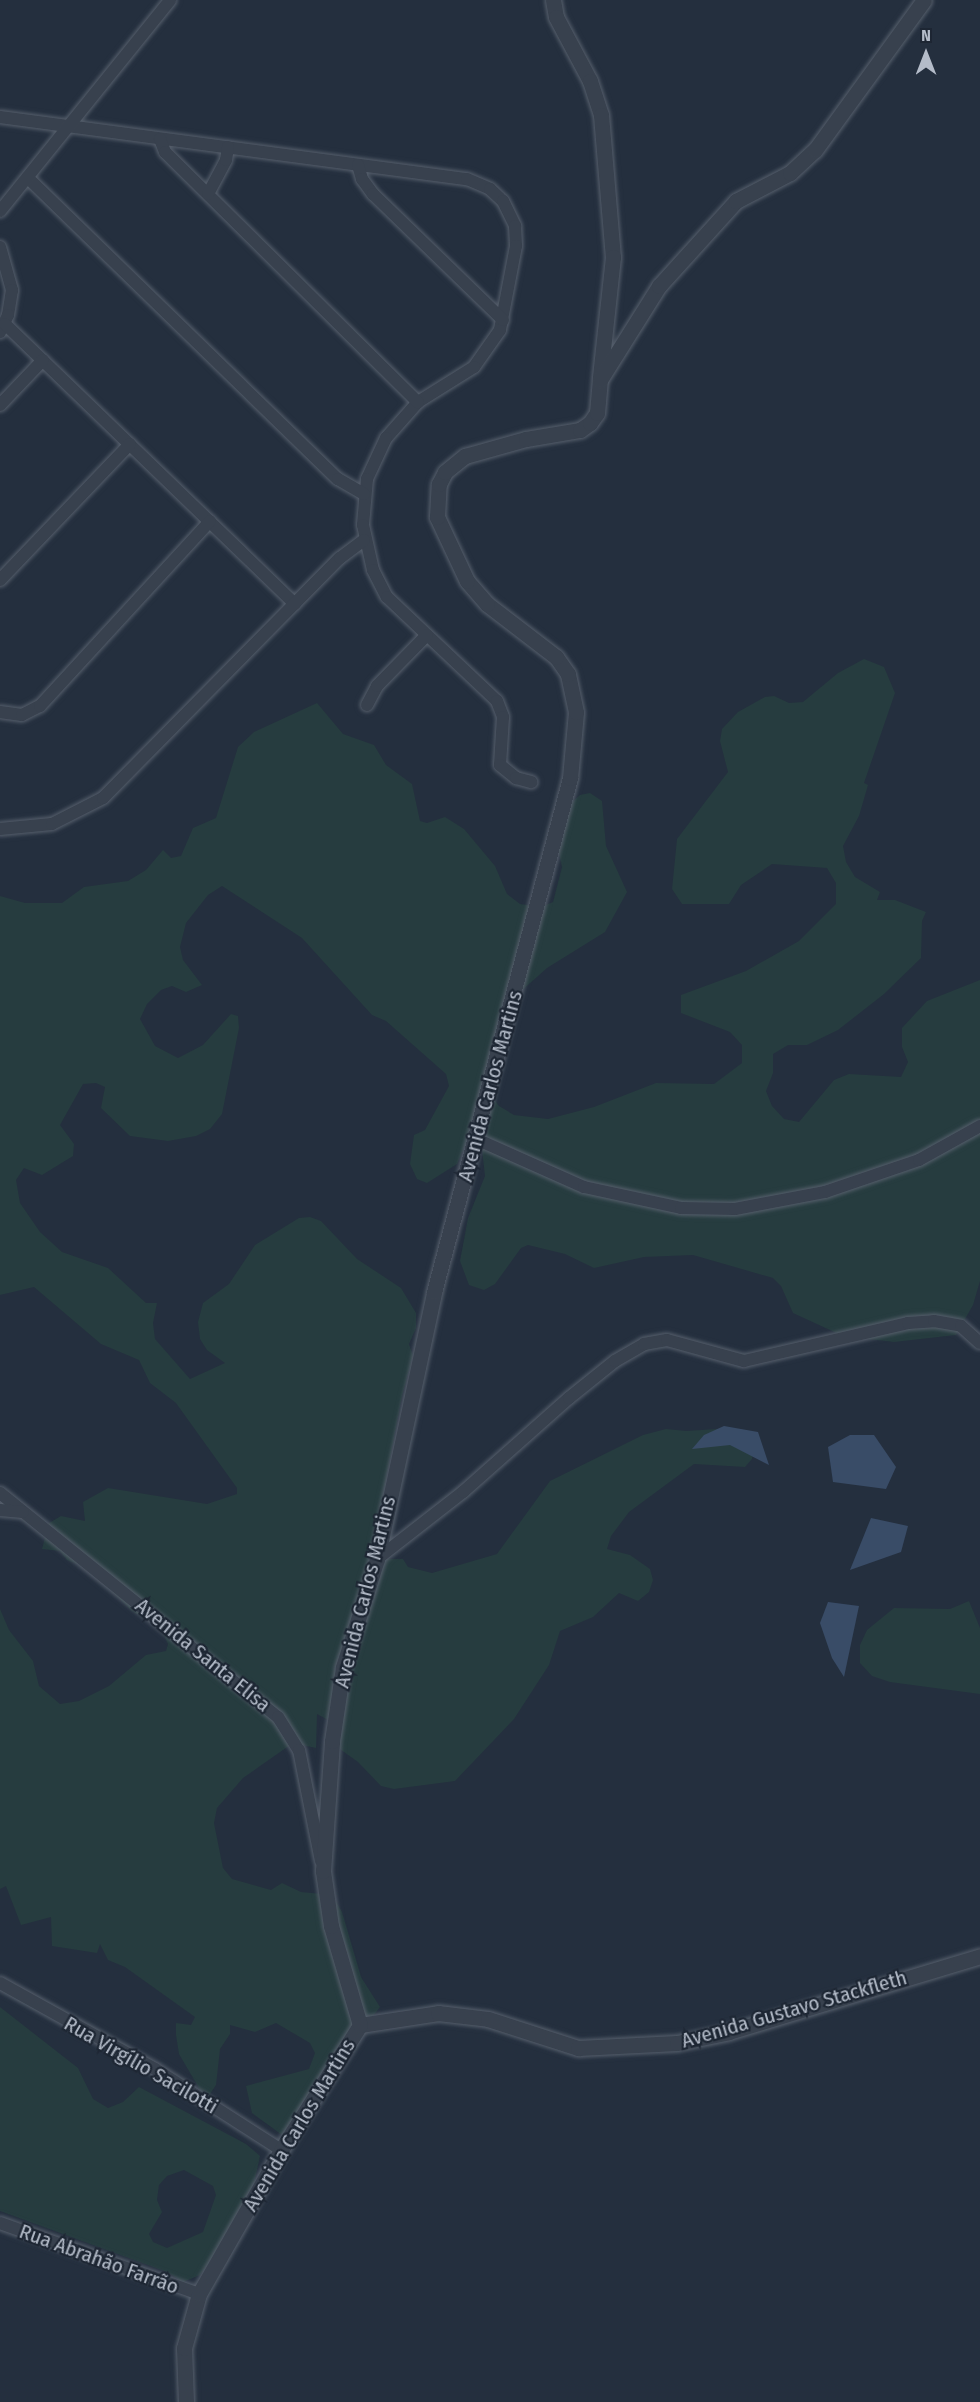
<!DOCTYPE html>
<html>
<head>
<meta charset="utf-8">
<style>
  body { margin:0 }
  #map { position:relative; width:980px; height:2402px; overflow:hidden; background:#242f3e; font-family:"Fira Sans Condensed",sans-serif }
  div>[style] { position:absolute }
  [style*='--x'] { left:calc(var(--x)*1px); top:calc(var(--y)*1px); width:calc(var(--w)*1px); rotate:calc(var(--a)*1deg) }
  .green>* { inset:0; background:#263c3f }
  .water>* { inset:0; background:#394c67 }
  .roads { filter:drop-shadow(0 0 2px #565f6c) drop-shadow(0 0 2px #565f6c) }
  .minor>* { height:12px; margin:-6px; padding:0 6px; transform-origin:6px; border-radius:6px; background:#38414e }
  .tertiary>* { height:15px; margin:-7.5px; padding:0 7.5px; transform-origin:7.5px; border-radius:7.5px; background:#38414e }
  span { translate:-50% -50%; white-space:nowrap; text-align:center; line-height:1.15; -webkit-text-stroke:4.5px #1d2633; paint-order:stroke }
  .street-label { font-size:21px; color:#b4bcc9 }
  .north { position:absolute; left:896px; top:24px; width:60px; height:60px; -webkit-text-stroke:4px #1d2633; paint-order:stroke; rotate:0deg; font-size:16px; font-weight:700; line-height:24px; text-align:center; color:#b4bcc9 }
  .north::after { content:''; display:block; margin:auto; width:21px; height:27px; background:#b4bcc9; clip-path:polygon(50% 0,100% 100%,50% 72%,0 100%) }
</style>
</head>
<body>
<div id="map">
  <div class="green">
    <div style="clip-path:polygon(864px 659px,884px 667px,895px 693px,864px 783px,868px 785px,859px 816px,843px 846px,846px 862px,855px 877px,880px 892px,877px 900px,895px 900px,926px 912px,922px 921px,921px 958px,884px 994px,838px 1030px,807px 1045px,788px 1045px,773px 1054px,773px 1073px,766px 1091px,772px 1106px,784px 1119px,799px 1122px,834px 1080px,849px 1074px,901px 1077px,908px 1062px,902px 1047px,902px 1028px,927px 1001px,980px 980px,980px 1281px,973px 1305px,956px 1335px,894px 1342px,843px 1336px,793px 1313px,781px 1286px,773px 1278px,693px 1255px,644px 1257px,594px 1268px,565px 1254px,528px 1245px,521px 1248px,495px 1284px,484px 1290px,469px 1285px,460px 1261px,468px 1218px,485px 1176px,481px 1140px,470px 1134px,457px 1164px,427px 1183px,417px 1179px,410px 1164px,414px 1135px,425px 1130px,449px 1086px,446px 1074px,386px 1021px,372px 1015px,302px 938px,222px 886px,208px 895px,186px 923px,180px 947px,183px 960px,202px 985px,186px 992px,172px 986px,161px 990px,147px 1004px,140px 1019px,155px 1046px,178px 1058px,203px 1045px,231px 1014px,238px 1016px,239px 1028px,222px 1114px,210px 1129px,196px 1136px,168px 1141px,130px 1136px,101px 1108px,105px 1087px,96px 1083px,83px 1084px,60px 1125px,74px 1144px,73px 1156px,42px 1175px,24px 1168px,16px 1180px,20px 1203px,40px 1232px,62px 1252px,108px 1268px,146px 1303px,157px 1303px,153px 1323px,155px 1339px,190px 1379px,225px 1363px,207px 1350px,200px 1339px,198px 1322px,203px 1303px,229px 1284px,255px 1245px,299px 1218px,310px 1217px,321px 1221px,357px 1259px,401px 1288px,416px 1313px,416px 1328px,409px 1344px,413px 1356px,402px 1396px,372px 1554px,385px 1559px,403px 1559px,408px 1567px,432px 1573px,497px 1554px,550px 1481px,643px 1435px,666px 1429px,686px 1431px,732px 1428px,754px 1446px,752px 1459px,745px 1467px,694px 1464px,629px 1512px,611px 1536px,607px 1549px,630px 1555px,650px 1569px,653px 1580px,649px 1592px,638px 1601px,619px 1593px,593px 1617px,560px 1631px,549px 1665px,514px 1719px,455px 1781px,394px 1789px,381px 1786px,358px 1762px,337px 1747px,332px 1722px,317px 1714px,316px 1748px,293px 1743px,243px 1778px,217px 1808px,214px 1823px,223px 1868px,232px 1879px,271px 1890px,282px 1883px,301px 1892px,332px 1895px,342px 1912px,361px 1977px,380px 2007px,282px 2135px,252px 2113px,246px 2086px,309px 2069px,315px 2053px,310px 2043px,276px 2023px,255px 2032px,230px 2025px,230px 2034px,220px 2049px,216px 2085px,206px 2100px,179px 2054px,176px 2035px,176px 2023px,191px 2025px,195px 2017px,125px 1967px,108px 1960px,100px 1944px,97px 1953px,52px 1946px,51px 1917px,21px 1925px,6px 1886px,0 1889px,0 1609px,9px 1630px,33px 1661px,39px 1686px,60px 1704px,79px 1701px,109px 1686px,146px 1655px,166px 1651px,168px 1644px,161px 1629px,132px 1611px,88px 1568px,67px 1560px,60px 1551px,42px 1549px,49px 1523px,61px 1516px,85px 1521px,83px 1502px,108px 1488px,207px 1504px,237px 1494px,237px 1488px,176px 1403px,150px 1383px,139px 1360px,101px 1344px,34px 1287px,0 1295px,0 896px,25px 903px,62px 903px,84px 887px,128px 881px,146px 870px,163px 850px,171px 858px,181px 856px,193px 828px,216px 818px,238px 747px,254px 732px,317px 703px,343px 734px,374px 745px,386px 765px,412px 784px,420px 821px,427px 823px,445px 817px,464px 829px,495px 866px,507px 894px,520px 904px,541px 907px,553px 902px,562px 867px,552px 820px,580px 795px,590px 793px,602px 801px,606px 846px,627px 892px,605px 932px,547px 968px,519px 993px,487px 1090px,499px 1106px,514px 1115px,548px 1119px,594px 1107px,656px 1083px,714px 1084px,742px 1063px,742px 1045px,730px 1032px,681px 1013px,681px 995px,746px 971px,799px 941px,836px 904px,836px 883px,827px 868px,772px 864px,741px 885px,729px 904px,682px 904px,672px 889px,677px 839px,728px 772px,720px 741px,722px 729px,738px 712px,765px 697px,774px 696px,789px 703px,803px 702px,838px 673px)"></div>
    <div style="clip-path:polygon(969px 1601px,980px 1628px,980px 1694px,890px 1682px,872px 1676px,860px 1663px,860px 1645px,867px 1630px,894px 1608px,950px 1609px)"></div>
    <div style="clip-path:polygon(evenodd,0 2007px,78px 2068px,93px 2099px,108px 2108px,123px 2102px,139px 2087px,246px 2144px,260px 2156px,252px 2193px,218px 2253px,200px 2275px,183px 2282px,167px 2272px,0 2211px,0 2007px,184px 2170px,213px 2186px,216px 2195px,203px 2232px,167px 2248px,153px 2242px,149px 2234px,162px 2212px,157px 2200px,159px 2185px,167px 2176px,184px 2170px)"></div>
  </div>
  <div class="water">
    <div style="clip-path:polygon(724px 1426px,758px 1432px,769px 1465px,730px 1445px,692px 1449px,704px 1435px)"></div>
    <div style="clip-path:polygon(850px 1435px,874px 1435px,896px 1467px,886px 1489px,833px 1482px,828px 1447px)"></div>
    <div style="clip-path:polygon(871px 1518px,908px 1526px,901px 1552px,850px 1570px)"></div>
    <div style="clip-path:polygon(828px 1602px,859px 1606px,844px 1677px,832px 1658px,820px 1623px)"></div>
  </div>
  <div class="roads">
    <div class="minor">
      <div style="--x:0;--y:117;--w:471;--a:7.6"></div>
      <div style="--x:467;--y:179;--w:25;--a:23"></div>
      <div style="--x:490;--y:189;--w:18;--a:43"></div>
      <div style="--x:503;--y:201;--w:28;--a:64"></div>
      <div style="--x:515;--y:226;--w:20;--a:87"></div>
      <div style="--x:516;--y:246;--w:86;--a:100.8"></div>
      <div style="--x:500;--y:330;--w:45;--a:125.1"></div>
      <div style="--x:474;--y:367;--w:66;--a:148"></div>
      <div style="--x:418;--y:402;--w:48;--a:131.6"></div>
      <div style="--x:386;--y:438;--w:45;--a:114.9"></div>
      <div style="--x:367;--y:479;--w:46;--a:95"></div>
      <div style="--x:363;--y:525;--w:46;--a:77.5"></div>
      <div style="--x:373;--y:570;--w:30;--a:63"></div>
      <div style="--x:387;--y:597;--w:151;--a:43.4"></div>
      <div style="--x:497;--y:701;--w:17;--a:69"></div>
      <div style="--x:503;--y:717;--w:48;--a:93.6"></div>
      <div style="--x:500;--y:765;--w:21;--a:39"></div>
      <div style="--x:516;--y:778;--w:16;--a:15"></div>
      <div style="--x:160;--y:139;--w:14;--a:69"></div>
      <div style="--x:165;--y:152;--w:356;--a:44.7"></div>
      <div style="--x:358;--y:165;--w:15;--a:74"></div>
      <div style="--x:362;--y:179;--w:19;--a:54"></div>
      <div style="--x:373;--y:194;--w:181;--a:44.1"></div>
      <div style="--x:28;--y:178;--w:432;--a:44.2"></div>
      <div style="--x:338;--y:479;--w:30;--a:30"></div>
      <div style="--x:208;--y:194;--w:38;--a:-62"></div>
      <div style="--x:226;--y:160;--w:13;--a:-81"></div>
      <div style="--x:0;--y:211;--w:271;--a:-51.1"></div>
      <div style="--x:0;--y:247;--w:45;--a:74.4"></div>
      <div style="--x:12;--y:290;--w:25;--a:99"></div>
      <div style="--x:8;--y:315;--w:19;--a:115"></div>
      <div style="--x:5;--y:324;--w:403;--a:44"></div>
      <div style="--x:0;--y:405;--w:62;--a:-46.3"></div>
      <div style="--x:0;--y:580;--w:188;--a:-46.3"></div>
      <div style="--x:367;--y:705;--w:21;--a:-62"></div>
      <div style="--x:377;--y:686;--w:71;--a:-45.6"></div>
      <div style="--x:0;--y:712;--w:22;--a:8"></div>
      <div style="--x:22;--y:715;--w:20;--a:-27"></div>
      <div style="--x:40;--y:706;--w:251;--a:-47.4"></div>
      <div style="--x:0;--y:829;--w:52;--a:-5.5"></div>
      <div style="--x:52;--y:824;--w:57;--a:-27"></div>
      <div style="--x:103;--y:798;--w:337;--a:-45.4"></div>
      <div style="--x:340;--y:558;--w:30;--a:-37"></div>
      <div style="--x:476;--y:1139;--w:118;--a:24"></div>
      <div style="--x:584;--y:1187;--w:99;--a:12.2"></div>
      <div style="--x:681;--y:1208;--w:54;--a:1.1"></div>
      <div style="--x:735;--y:1209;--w:92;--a:-10.7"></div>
      <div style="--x:825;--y:1192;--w:99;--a:-18.8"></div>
      <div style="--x:919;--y:1160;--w:70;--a:-29.1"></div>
      <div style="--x:0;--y:1493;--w:357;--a:38.9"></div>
      <div style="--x:278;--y:1717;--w:39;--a:58"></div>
      <div style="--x:299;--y:1750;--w:113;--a:78.8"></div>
      <div style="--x:0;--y:1510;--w:23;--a:5"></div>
      <div style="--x:377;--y:1559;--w:109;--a:-37.9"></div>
      <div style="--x:463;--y:1492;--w:142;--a:-41.6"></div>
      <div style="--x:569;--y:1398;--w:59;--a:-38.8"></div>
      <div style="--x:615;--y:1361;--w:34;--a:-30"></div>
      <div style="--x:644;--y:1344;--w:23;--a:-10"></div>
      <div style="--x:667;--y:1340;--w:80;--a:15.3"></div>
      <div style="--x:744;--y:1361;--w:168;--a:-13"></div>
      <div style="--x:908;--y:1323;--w:26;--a:-4"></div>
      <div style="--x:934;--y:1321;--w:27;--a:10"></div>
      <div style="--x:961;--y:1326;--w:25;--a:42"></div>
      <div style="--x:0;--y:1983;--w:177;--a:29"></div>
      <div style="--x:155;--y:2069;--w:150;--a:32.7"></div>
      <div style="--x:0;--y:2223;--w:211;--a:19.6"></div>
    </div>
    <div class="tertiary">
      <div style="--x:553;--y:0;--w:17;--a:80"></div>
      <div style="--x:556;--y:17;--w:72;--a:62"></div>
      <div style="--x:590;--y:81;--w:36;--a:72"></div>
      <div style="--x:601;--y:115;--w:143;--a:85.2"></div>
      <div style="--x:613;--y:257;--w:121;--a:96.2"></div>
      <div style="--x:360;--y:2025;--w:79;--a:-8.7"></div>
      <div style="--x:438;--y:2013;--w:50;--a:6.8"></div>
      <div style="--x:488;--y:2019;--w:95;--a:17.9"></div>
      <div style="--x:578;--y:2048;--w:99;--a:-2.9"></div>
      <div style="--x:677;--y:2043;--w:53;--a:-11.9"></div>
      <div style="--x:729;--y:2032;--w:262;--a:-16.8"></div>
      <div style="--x:186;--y:2402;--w:54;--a:-92.1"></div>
      <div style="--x:184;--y:2348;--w:56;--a:-74.5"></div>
      <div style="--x:199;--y:2294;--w:166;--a:-60.3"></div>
      <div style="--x:281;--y:2150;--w:148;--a:-57.7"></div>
      <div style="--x:360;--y:2025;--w:103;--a:-106.3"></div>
      <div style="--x:331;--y:1926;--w:56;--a:-98.3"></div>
      <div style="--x:323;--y:1871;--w:130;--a:-86"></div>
      <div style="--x:332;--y:1741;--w:75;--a:-81.5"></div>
      <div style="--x:343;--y:1667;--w:113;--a:-72.5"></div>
      <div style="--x:377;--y:1559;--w:273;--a:-77.9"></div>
      <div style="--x:434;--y:1292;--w:532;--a:-75.18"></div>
      <div style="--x:570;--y:778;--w:66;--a:-84.8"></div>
      <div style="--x:576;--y:712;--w:39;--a:-102"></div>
      <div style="--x:568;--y:674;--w:21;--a:-125"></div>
      <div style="--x:556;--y:657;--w:87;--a:-142.5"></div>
      <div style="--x:487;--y:604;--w:30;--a:-131"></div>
      <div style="--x:467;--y:581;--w:71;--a:-115.1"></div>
      <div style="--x:437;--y:517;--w:33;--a:-87"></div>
      <div style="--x:439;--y:484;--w:13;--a:-63"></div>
      <div style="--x:445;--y:472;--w:26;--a:-39"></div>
      <div style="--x:465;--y:456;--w:63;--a:-15.6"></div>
      <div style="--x:526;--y:439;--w:55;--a:-9.5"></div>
      <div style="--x:580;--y:430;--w:12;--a:-35"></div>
      <div style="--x:590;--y:423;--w:12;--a:-55"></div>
      <div style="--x:597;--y:413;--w:33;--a:-85"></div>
      <div style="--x:600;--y:380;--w:111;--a:-57.9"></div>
      <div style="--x:659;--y:286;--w:115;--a:-47.8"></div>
      <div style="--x:736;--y:201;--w:61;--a:-27.4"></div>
      <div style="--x:790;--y:173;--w:34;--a:-43"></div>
      <div style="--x:815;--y:150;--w:185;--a:-54"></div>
    </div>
  </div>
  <div class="street-label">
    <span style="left:490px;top:1086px;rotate:-75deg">Avenida Carlos Martins</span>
    <span style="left:365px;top:1592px;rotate:-76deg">Avenida Carlos Martins</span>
    <span style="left:203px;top:1655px;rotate:39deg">Avenida Santa Elisa</span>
    <span style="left:794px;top:2009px;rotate:-16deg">Avenida Gustavo Stackfleth</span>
    <span style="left:141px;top:2065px;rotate:30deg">Rua Virgílio Sacilotti</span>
    <span style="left:299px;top:2125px;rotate:-59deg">Avenida Carlos Martins</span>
    <span style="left:99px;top:2259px;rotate:20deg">Rua Abrahão Farrão</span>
  </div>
  <div class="north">N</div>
</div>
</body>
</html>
